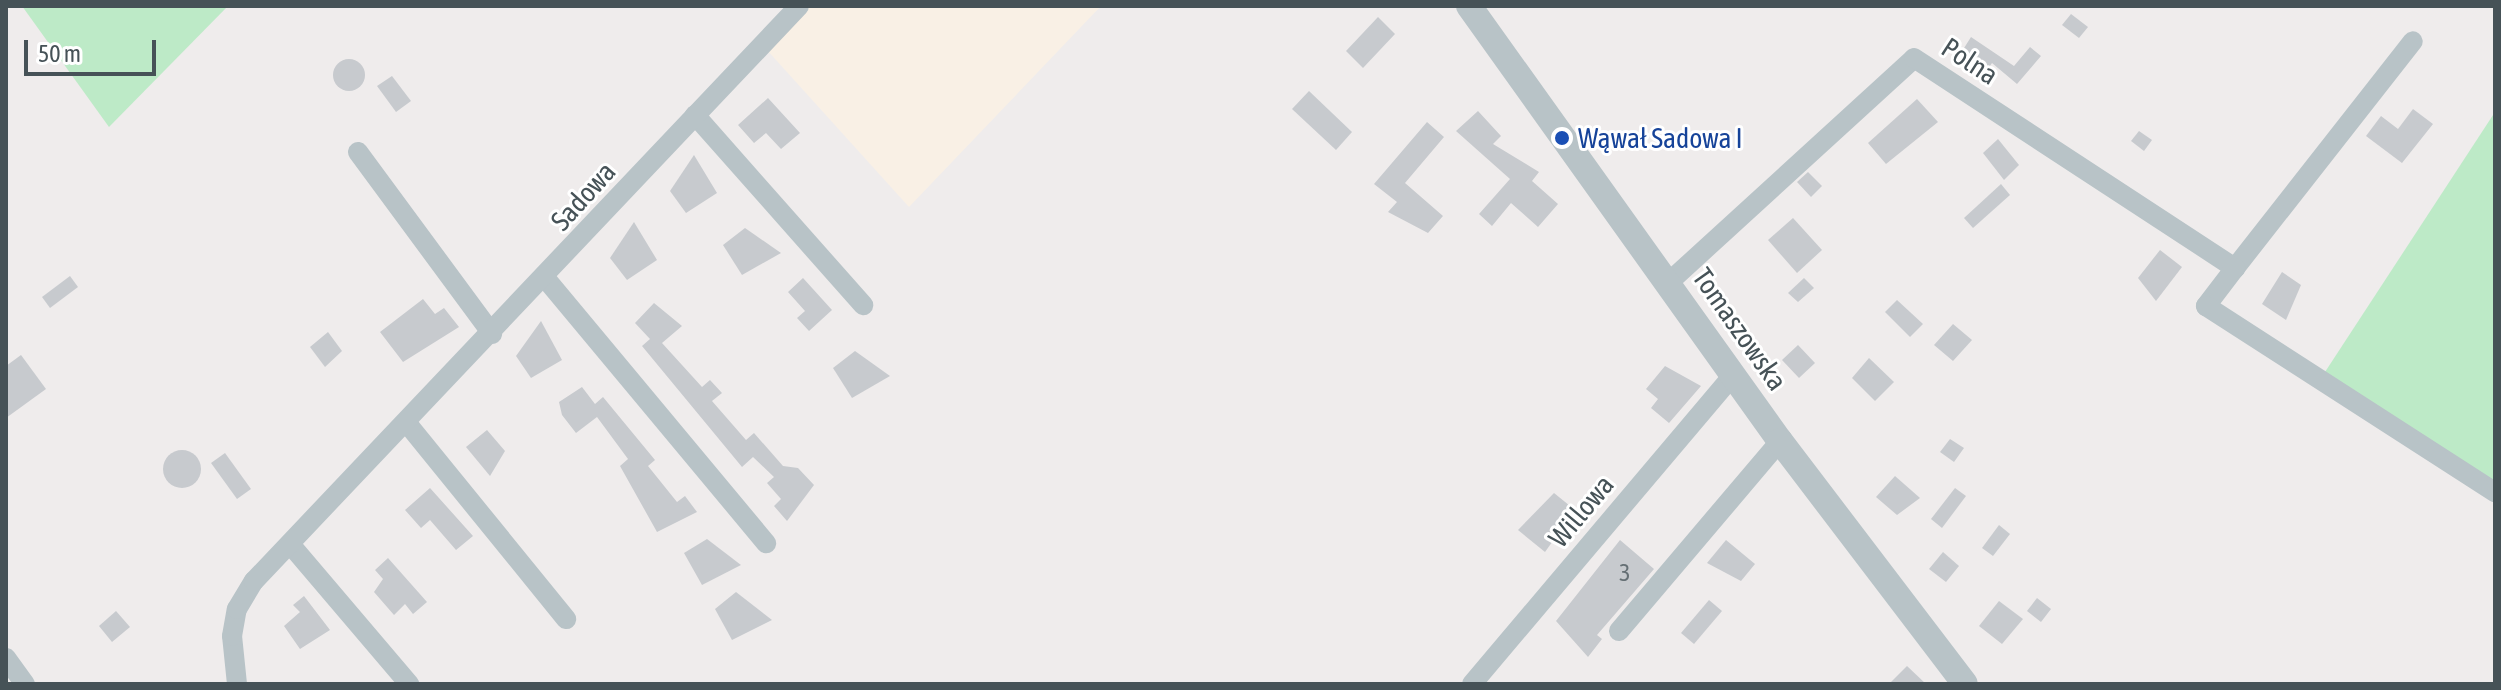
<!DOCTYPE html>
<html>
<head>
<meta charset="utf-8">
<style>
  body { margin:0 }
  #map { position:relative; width:2501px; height:690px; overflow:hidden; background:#efecec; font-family:"Asap Condensed",sans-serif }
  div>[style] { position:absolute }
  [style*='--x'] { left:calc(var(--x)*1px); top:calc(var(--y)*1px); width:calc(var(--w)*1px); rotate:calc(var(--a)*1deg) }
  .commercial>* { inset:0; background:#f9f0e5 }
  .green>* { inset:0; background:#bdeac7 }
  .building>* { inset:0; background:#c7cace }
  .round { border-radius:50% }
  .minor>* { height:20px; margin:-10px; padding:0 10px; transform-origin:10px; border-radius:10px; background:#b8c3c7 }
  .tertiary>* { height:26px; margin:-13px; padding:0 13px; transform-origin:13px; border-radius:13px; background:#b8c3c7 }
  .dots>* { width:22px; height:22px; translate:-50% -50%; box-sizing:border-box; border:4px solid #fff; border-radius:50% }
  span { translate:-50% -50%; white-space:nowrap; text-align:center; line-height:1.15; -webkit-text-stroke:6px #fff; paint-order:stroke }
  .number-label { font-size:24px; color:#667075 }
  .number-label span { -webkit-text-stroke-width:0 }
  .street-label { font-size:28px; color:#465257 }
  .transit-label { font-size:28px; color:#164399 }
  .left { translate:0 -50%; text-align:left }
  .frame { position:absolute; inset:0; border:8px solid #465257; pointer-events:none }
  .scale { position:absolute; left:24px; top:40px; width:132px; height:36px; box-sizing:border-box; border:4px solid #465257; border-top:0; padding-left:10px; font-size:24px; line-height:28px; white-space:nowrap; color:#465257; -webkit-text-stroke:6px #fff; paint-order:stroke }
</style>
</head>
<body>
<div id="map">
  <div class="commercial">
    <div style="clip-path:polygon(804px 6px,1101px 6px,909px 207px,767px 50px)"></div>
  </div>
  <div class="green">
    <div style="clip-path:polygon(22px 6px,228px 6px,109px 127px)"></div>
    <div style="clip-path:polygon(2495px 112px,2495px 483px,2325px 372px)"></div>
  </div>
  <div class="building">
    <div style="clip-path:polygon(2071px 14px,2088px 27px,2079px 38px,2062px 25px)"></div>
    <div style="clip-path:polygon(1378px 17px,1395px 34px,1363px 68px,1346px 51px)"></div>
    <div style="clip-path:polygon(1971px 37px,2014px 66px,2030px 47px,2041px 56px,2017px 84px,1992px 63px,1985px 73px,1959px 56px)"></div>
    <div class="round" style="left:333px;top:59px;width:32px;height:32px"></div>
    <div style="clip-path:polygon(392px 76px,411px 101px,396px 112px,377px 86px)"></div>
    <div style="clip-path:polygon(1309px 91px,1352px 132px,1336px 150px,1292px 109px)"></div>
    <div style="clip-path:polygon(768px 98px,800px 133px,781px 149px,766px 133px,754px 143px,738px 125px)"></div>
    <div style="clip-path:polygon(1917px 99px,1938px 122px,1886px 164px,1868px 143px)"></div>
    <div style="clip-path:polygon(2413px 109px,2433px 124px,2402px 163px,2366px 136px,2381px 116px,2398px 129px)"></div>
    <div style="clip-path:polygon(1478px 111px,1501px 136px,1493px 144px,1539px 172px,1532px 181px,1558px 204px,1538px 227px,1511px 203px,1492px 226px,1479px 214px,1510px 179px,1456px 131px)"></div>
    <div style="clip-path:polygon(1427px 122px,1444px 137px,1405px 183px,1443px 216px,1428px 233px,1388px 212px,1397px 202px,1374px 184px)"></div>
    <div style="clip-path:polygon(2139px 131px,2152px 140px,2144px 151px,2131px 141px)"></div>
    <div style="clip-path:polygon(1998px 139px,2019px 165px,2004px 180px,1983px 153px)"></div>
    <div style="clip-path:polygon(694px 155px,717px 193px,686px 213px,670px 191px)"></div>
    <div style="clip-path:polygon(1808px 172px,1822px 186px,1811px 197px,1797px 182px)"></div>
    <div style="clip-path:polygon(2001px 184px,2010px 195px,1973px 228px,1964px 218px)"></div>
    <div style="clip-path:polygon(1793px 218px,1822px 250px,1797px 273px,1768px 240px)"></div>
    <div style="clip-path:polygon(634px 222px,657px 260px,627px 280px,610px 258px)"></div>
    <div style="clip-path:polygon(745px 228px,781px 253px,742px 275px,723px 245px)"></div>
    <div style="clip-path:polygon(2160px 250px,2182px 267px,2156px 301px,2138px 278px)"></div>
    <div style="clip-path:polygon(2282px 272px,2301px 285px,2286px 320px,2262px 304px)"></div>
    <div style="clip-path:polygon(70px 276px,78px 287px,50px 308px,42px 297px)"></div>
    <div style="clip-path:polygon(803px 278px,832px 310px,809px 331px,797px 318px,805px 311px,788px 292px)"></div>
    <div style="clip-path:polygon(1804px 278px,1814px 288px,1798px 302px,1788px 293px)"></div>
    <div style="clip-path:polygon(423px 299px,435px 314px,444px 308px,459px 327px,403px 362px,380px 332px)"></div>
    <div style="clip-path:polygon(1897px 300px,1923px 324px,1910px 337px,1885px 312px)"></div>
    <div style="clip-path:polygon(654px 303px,682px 326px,662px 343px,702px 387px,710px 380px,722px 393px,712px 401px,746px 440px,754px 433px,783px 466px,798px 468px,814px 485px,787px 521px,774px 506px,781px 499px,767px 483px,774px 477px,753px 457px,742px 467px,642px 346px,650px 339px,635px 323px)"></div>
    <div style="clip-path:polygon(541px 321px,562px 360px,531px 378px,516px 356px)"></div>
    <div style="clip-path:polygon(1953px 324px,1972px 340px,1953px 361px,1934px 345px)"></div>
    <div style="clip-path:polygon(328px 332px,342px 351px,325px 367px,310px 347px)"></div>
    <div style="clip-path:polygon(1798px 345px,1815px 363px,1799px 378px,1782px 360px)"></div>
    <div style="clip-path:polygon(855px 351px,890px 376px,852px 398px,833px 368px)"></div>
    <div style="clip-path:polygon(21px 355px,46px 389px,6px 418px,6px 366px)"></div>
    <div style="clip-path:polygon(1869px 358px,1894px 382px,1875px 401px,1852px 378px)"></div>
    <div style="clip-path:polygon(1665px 366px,1701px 386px,1669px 423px,1651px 408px,1658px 399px,1646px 389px)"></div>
    <div style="clip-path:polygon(582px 387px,595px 404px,603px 397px,655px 460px,648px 466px,677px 502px,685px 496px,697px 512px,657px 532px,620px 466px,628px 459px,597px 417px,576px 433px,562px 415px,559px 402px)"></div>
    <div style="clip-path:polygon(487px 430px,505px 451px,490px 476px,466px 447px)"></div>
    <div style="clip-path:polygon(1950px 439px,1964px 448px,1954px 462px,1940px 452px)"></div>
    <div class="round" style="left:163px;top:450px;width:38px;height:38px"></div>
    <div style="clip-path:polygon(225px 453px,251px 489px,237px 499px,211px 463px)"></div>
    <div style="clip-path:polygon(1895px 476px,1920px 498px,1897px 515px,1876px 497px)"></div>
    <div style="clip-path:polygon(430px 488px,473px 536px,456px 550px,430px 520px,421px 528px,405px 510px)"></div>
    <div style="clip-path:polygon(1955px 488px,1966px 496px,1942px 528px,1931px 519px)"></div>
    <div style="clip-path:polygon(1554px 493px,1575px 510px,1545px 552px,1518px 530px)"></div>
    <div style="clip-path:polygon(1999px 525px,2010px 534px,1993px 556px,1982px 548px)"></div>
    <div style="clip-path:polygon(707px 539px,741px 565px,702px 585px,684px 553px)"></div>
    <div style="clip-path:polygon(1620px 540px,1654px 569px,1597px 635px,1602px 639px,1588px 657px,1556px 621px)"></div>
    <div style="clip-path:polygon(1726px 540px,1755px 564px,1741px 581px,1707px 563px)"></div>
    <div style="clip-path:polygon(1943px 552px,1959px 566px,1946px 582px,1929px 569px)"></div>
    <div style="clip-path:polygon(388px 558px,427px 602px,413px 614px,405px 604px,394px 615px,374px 592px,383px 579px,375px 570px)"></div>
    <div style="clip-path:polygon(736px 592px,772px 620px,732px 640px,715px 609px)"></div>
    <div style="clip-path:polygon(304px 596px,330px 630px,300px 649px,284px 626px,300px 612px,293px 605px)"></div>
    <div style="clip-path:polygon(2037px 598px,2051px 609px,2041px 622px,2027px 611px)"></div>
    <div style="clip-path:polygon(1709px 600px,1722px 611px,1694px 644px,1681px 633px)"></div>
    <div style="clip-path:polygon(1999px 601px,2023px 619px,2002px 644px,1979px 626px)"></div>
    <div style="clip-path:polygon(116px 611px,130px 627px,112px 642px,99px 626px)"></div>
    <div style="clip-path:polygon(1907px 666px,1926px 684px,1889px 684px)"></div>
  </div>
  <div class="minor">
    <div style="--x:695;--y:115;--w:254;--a:48.5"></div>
    <div style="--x:358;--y:152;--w:226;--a:53.6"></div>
    <div style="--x:2235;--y:268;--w:288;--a:-51.9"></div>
    <div style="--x:546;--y:279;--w:344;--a:50.2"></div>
    <div style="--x:1668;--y:283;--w:333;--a:-42.4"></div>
    <div style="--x:1914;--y:58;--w:384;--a:33.2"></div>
    <div style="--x:2235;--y:268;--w:48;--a:127.3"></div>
    <div style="--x:2206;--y:306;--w:344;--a:32.8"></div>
    <div style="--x:406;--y:422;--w:254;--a:50.9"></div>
    <div style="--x:290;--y:544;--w:184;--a:49.6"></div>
    <div style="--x:1619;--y:631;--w:249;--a:-49.7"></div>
    <div style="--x:6;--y:658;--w:32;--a:54"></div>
    <div style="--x:237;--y:684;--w:48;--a:-95.9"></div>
    <div style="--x:232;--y:636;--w:27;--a:-80"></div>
    <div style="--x:237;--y:609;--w:33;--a:-59"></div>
    <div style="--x:254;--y:581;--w:792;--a:-46.53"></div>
    <div style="--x:1472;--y:684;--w:404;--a:-49.8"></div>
  </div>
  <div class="tertiary">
    <div style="--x:1469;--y:6;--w:535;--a:54.44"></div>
    <div style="--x:1780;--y:441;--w:305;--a:52.7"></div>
  </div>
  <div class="dots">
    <div style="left:1562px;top:138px;background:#1a4fb4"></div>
  </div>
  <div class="number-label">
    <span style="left:1625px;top:573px">3</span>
  </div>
  <div class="street-label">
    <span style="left:1970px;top:61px;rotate:33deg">Polna</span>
    <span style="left:583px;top:196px;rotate:-48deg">Sadowa</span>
    <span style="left:1740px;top:329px;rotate:55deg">Tomaszowska</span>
    <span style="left:1581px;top:511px;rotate:-50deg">Willowa</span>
  </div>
  <div class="transit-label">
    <span class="left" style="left:1578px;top:138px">Wąwał Sadowa I</span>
  </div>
  <div class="frame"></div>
  <div class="scale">50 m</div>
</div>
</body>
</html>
